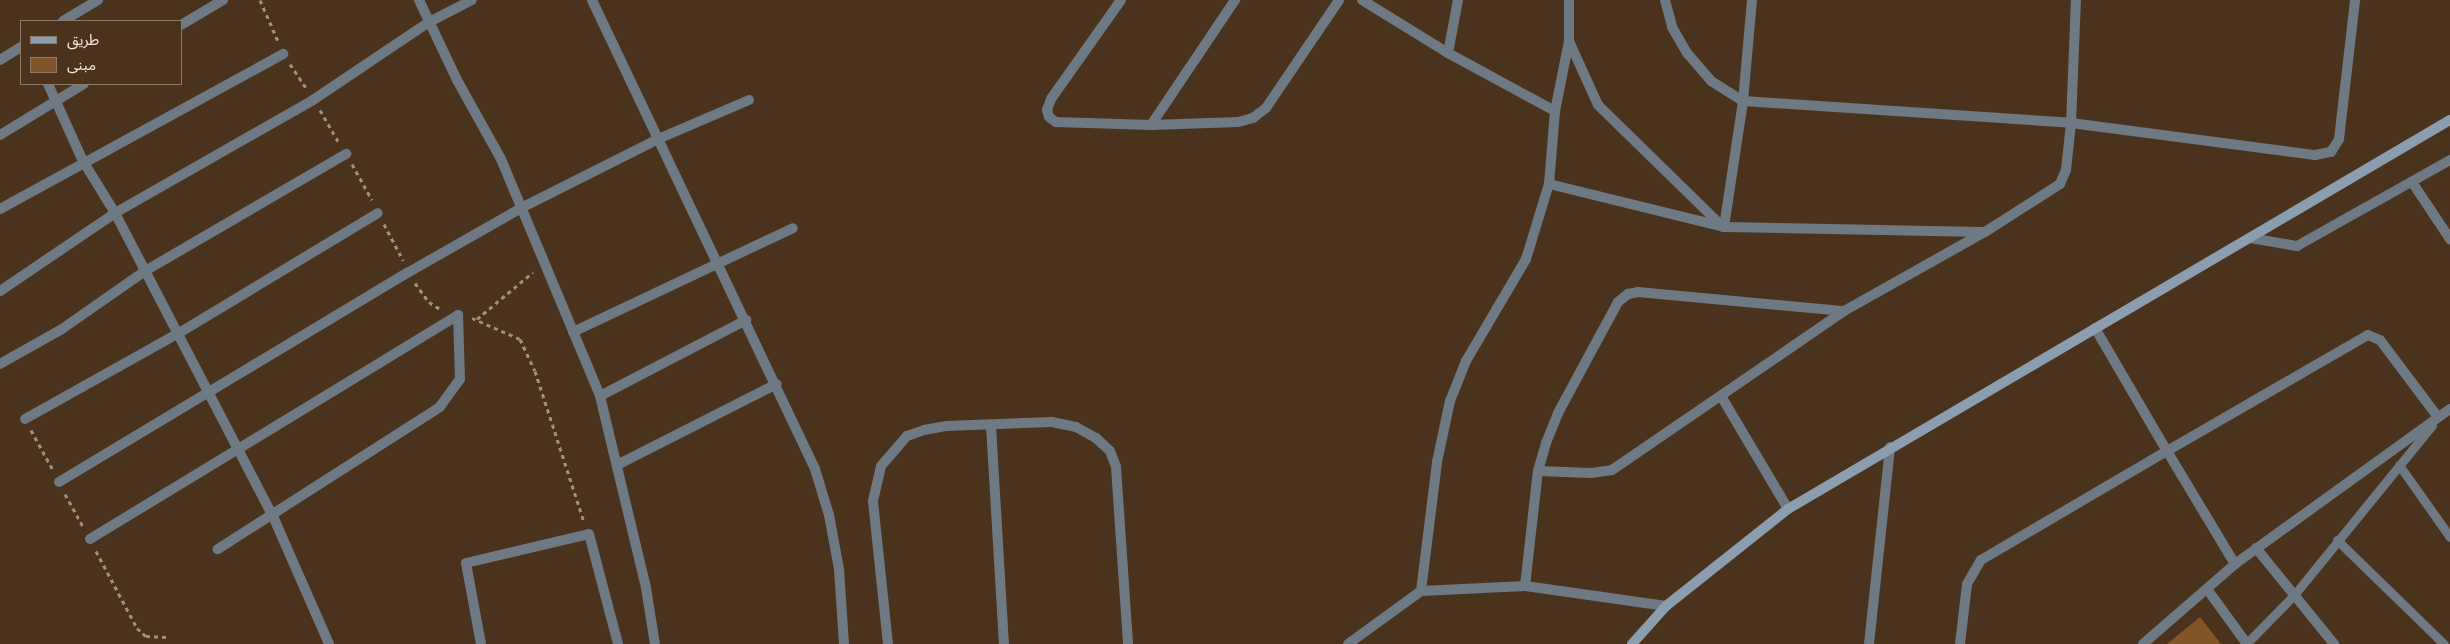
<!DOCTYPE html>
<html>
<head>
<meta charset="utf-8">
<style>
  body { margin:0 }
  #map { position:relative; width:2450px; height:644px; overflow:hidden; background:#4a321c; font-family:"Work Sans","Noto Sans Arabic",sans-serif }
  div>[style] { position:absolute }
  [style*='--x'] { left:calc(var(--x)*1px); top:calc(var(--y)*1px); width:calc(var(--w)*1px); rotate:calc(var(--a)*1deg) }
  .building>* { inset:0; background:#825528 }
  .path>* { height:3px; margin-top:-1.5px; transform-origin:0; background:repeating-linear-gradient(90deg,#a28f7e 0 4px,transparent 0 8px) }
  .service>* { height:9px; margin:-4.5px; padding:0 4.5px; transform-origin:4.5px; border-radius:4.5px; background:#6e7984 }
  .minor>* { height:10px; margin:-5px; padding:0 5px; transform-origin:5px; border-radius:5px; background:#6e7984 }
  .secondary>* { height:10px; margin:-5px; padding:0 5px; transform-origin:5px; border-radius:5px; background:#8c9daf }
  span { translate:-50% -50%; white-space:nowrap; text-align:center; line-height:1.15; -webkit-text-stroke:4px #4a321c; paint-order:stroke }
  .legend { position:absolute; left:20px; top:20px; width:162px; height:65px; box-sizing:border-box; background:#4a321c; border:1px solid #8f7b68; margin:0; padding:6px 9px; list-style:none; font-size:15px; color:#f7e8db }
  .legend li { display:flex; align-items:center; gap:10px; height:25px }
  .legend b { width:25px; border:1px solid #8f7b68 }
</style>
</head>
<body>
<div id="map">
  <div class="building">
    <div style="clip-path:polygon(2200px 617px,2221px 644px,2167px 644px)"></div>
  </div>
  <div class="path">
    <div style="--x:260;--y:0;--w:45;--a:66.3"></div>
    <div style="--x:290;--y:64;--w:29;--a:56"></div>
    <div style="--x:320;--y:110;--w:39;--a:60"></div>
    <div style="--x:352;--y:164;--w:41;--a:60.9"></div>
    <div style="--x:384;--y:224;--w:41;--a:62.2"></div>
    <div style="--x:415;--y:283;--w:24;--a:54"></div>
    <div style="--x:429;--y:302;--w:13;--a:32"></div>
    <div style="--x:472;--y:318;--w:52;--a:23.6"></div>
    <div style="--x:520;--y:339;--w:35;--a:65"></div>
    <div style="--x:535;--y:371;--w:159;--a:72"></div>
    <div style="--x:477;--y:319;--w:73;--a:-40"></div>
    <div style="--x:31;--y:430;--w:46;--a:61.2"></div>
    <div style="--x:65;--y:494;--w:39;--a:61"></div>
    <div style="--x:96;--y:551;--w:87;--a:62"></div>
    <div style="--x:137;--y:628;--w:12;--a:42"></div>
    <div style="--x:146;--y:636;--w:20;--a:3"></div>
  </div>
  <div class="service">
    <div style="--x:2399;--y:465;--w:88;--a:54.7"></div>
    <div style="--x:2337;--y:540;--w:149;--a:44.2"></div>
    <div style="--x:2246;--y:644;--w:69;--a:-45.6"></div>
    <div style="--x:2294;--y:595;--w:219;--a:-50.9"></div>
  </div>
  <div class="minor">
    <div style="--x:419;--y:0;--w:89;--a:64.6"></div>
    <div style="--x:457;--y:80;--w:90;--a:60.9"></div>
    <div style="--x:501;--y:159;--w:257;--a:67.3"></div>
    <div style="--x:600;--y:396;--w:197;--a:76.5"></div>
    <div style="--x:646;--y:588;--w:57;--a:80.9"></div>
    <div style="--x:592;--y:0;--w:519;--a:64.57"></div>
    <div style="--x:815;--y:469;--w:48;--a:73.1"></div>
    <div style="--x:829;--y:515;--w:55;--a:79.5"></div>
    <div style="--x:839;--y:569;--w:75;--a:86.2"></div>
    <div style="--x:1121;--y:0;--w:121;--a:125.3"></div>
    <div style="--x:1051;--y:99;--w:12;--a:110"></div>
    <div style="--x:1047;--y:110;--w:7;--a:74"></div>
    <div style="--x:1049;--y:117;--w:9;--a:36"></div>
    <div style="--x:1056;--y:122;--w:95;--a:1.8"></div>
    <div style="--x:1151;--y:125;--w:87;--a:-2"></div>
    <div style="--x:1238;--y:122;--w:16;--a:-15"></div>
    <div style="--x:1253;--y:118;--w:16;--a:-38"></div>
    <div style="--x:1266;--y:108;--w:130;--a:-55.9"></div>
    <div style="--x:1362;--y:0;--w:101;--a:31.6"></div>
    <div style="--x:1448;--y:53;--w:122;--a:28.5"></div>
    <div style="--x:1569;--y:0;--w:41;--a:90"></div>
    <div style="--x:1569;--y:41;--w:70;--a:65.6"></div>
    <div style="--x:1598;--y:105;--w:175;--a:44.3"></div>
    <div style="--x:1665;--y:0;--w:28;--a:75"></div>
    <div style="--x:1672;--y:27;--w:30;--a:60"></div>
    <div style="--x:1687;--y:53;--w:37;--a:49"></div>
    <div style="--x:1711;--y:81;--w:38;--a:32"></div>
    <div style="--x:1743;--y:101;--w:329;--a:3.8"></div>
    <div style="--x:2071;--y:123;--w:246;--a:7.5"></div>
    <div style="--x:2315;--y:155;--w:16;--a:-11"></div>
    <div style="--x:2331;--y:152;--w:15;--a:-58"></div>
    <div style="--x:2339;--y:139;--w:140;--a:-83.4"></div>
    <div style="--x:63;--y:21;--w:41;--a:-31"></div>
    <div style="--x:181;--y:25;--w:49;--a:-30.8"></div>
    <div style="--x:1569;--y:41;--w:71;--a:101.3"></div>
    <div style="--x:1555;--y:111;--w:73;--a:94.7"></div>
    <div style="--x:1549;--y:184;--w:180;--a:13.8"></div>
    <div style="--x:1724;--y:227;--w:259;--a:1.1"></div>
    <div style="--x:1448;--y:53;--w:54;--a:-79.3"></div>
    <div style="--x:0;--y:60;--w:25;--a:-32"></div>
    <div style="--x:48;--y:84;--w:85;--a:65.6"></div>
    <div style="--x:83;--y:161;--w:61;--a:58.4"></div>
    <div style="--x:115;--y:213;--w:339;--a:62.5"></div>
    <div style="--x:272;--y:514;--w:142;--a:66.3"></div>
    <div style="--x:1151;--y:125;--w:151;--a:-56.1"></div>
    <div style="--x:0;--y:135;--w:98;--a:-31.3"></div>
    <div style="--x:2412;--y:182;--w:69;--a:56.3"></div>
    <div style="--x:0;--y:209;--w:323;--a:-28.7"></div>
    <div style="--x:1724;--y:227;--w:127;--a:-81.4"></div>
    <div style="--x:1743;--y:101;--w:101;--a:-84.9"></div>
    <div style="--x:2250;--y:238;--w:48;--a:9.7"></div>
    <div style="--x:2297;--y:246;--w:176;--a:-29.3"></div>
    <div style="--x:0;--y:291;--w:139;--a:-34.1"></div>
    <div style="--x:115;--y:213;--w:228;--a:-29.7"></div>
    <div style="--x:313;--y:100;--w:140;--a:-33.9"></div>
    <div style="--x:429;--y:22;--w:48;--a:-27.1"></div>
    <div style="--x:2095;--y:328;--w:143;--a:59.7"></div>
    <div style="--x:2167;--y:451;--w:232;--a:-30"></div>
    <div style="--x:2368;--y:335;--w:13;--a:23"></div>
    <div style="--x:2380;--y:340;--w:96;--a:53"></div>
    <div style="--x:573;--y:332;--w:243;--a:-25.3"></div>
    <div style="--x:0;--y:364;--w:71;--a:-29.4"></div>
    <div style="--x:62;--y:329;--w:101;--a:-34.9"></div>
    <div style="--x:145;--y:271;--w:233;--a:-30.2"></div>
    <div style="--x:600;--y:396;--w:165;--a:-27.5"></div>
    <div style="--x:1721;--y:396;--w:131;--a:59.3"></div>
    <div style="--x:25;--y:419;--w:176;--a:-29.2"></div>
    <div style="--x:179;--y:333;--w:232;--a:-31.1"></div>
    <div style="--x:991;--y:426;--w:218;--a:86.6"></div>
    <div style="--x:617;--y:465;--w:179;--a:-26.9"></div>
    <div style="--x:1538;--y:471;--w:53;--a:2.2"></div>
    <div style="--x:1591;--y:473;--w:21;--a:-8"></div>
    <div style="--x:1612;--y:470;--w:281;--a:-34.4"></div>
    <div style="--x:1844;--y:311;--w:162;--a:-29.3"></div>
    <div style="--x:1985;--y:232;--w:89;--a:-32.6"></div>
    <div style="--x:2060;--y:184;--w:15;--a:-67"></div>
    <div style="--x:2066;--y:170;--w:47;--a:-83.9"></div>
    <div style="--x:2071;--y:123;--w:123;--a:-87.7"></div>
    <div style="--x:59;--y:482;--w:408;--a:-31"></div>
    <div style="--x:409;--y:272;--w:129;--a:-29.7"></div>
    <div style="--x:521;--y:208;--w:153;--a:-26.7"></div>
    <div style="--x:658;--y:139;--w:99;--a:-23.2"></div>
    <div style="--x:90;--y:539;--w:431;--a:-31.3"></div>
    <div style="--x:458;--y:315;--w:64;--a:88.2"></div>
    <div style="--x:460;--y:379;--w:34;--a:126"></div>
    <div style="--x:440;--y:407;--w:264;--a:147.4"></div>
    <div style="--x:2256;--y:548;--w:124;--a:50.9"></div>
    <div style="--x:2207;--y:589;--w:68;--a:54"></div>
    <div style="--x:1421;--y:591;--w:130;--a:-82.9"></div>
    <div style="--x:1437;--y:462;--w:62;--a:-78"></div>
    <div style="--x:1450;--y:401;--w:43;--a:-68.2"></div>
    <div style="--x:1466;--y:361;--w:118;--a:-59.5"></div>
    <div style="--x:1526;--y:259;--w:78;--a:-73"></div>
    <div style="--x:1666;--y:606;--w:142;--a:-171.9"></div>
    <div style="--x:1525;--y:586;--w:116;--a:-83.6"></div>
    <div style="--x:1538;--y:471;--w:29;--a:-74"></div>
    <div style="--x:1546;--y:443;--w:32;--a:-68"></div>
    <div style="--x:1558;--y:413;--w:126;--a:-61.6"></div>
    <div style="--x:1618;--y:302;--w:13;--a:-39"></div>
    <div style="--x:1628;--y:294;--w:10;--a:-11"></div>
    <div style="--x:1638;--y:292;--w:207;--a:5.3"></div>
    <div style="--x:481;--y:644;--w:82;--a:-100.5"></div>
    <div style="--x:466;--y:563;--w:126;--a:-13.3"></div>
    <div style="--x:589;--y:534;--w:114;--a:75.2"></div>
    <div style="--x:888;--y:644;--w:144;--a:-96"></div>
    <div style="--x:873;--y:501;--w:36;--a:-77"></div>
    <div style="--x:881;--y:466;--w:40;--a:-49"></div>
    <div style="--x:907;--y:436;--w:18;--a:-19"></div>
    <div style="--x:924;--y:430;--w:22;--a:-10"></div>
    <div style="--x:946;--y:426;--w:106;--a:-2.2"></div>
    <div style="--x:1052;--y:422;--w:25;--a:12"></div>
    <div style="--x:1076;--y:427;--w:23;--a:29"></div>
    <div style="--x:1096;--y:438;--w:19;--a:43"></div>
    <div style="--x:1110;--y:451;--w:17;--a:69"></div>
    <div style="--x:1116;--y:467;--w:177;--a:86.1"></div>
    <div style="--x:1348;--y:644;--w:90;--a:-36"></div>
    <div style="--x:1421;--y:591;--w:104;--a:-2.8"></div>
    <div style="--x:1869;--y:644;--w:198;--a:-83.9"></div>
    <div style="--x:1960;--y:644;--w:60;--a:-83.3"></div>
    <div style="--x:1967;--y:584;--w:28;--a:-60"></div>
    <div style="--x:1981;--y:560;--w:216;--a:-30.4"></div>
    <div style="--x:2167;--y:451;--w:132;--a:59"></div>
    <div style="--x:2143;--y:644;--w:122;--a:-41"></div>
    <div style="--x:2235;--y:564;--w:265;--a:-35.8"></div>
  </div>
  <div class="secondary">
    <div style="--x:1632;--y:644;--w:51;--a:-48.2"></div>
    <div style="--x:1666;--y:606;--w:156;--a:-38.5"></div>
    <div style="--x:1788;--y:509;--w:768;--a:-30.44"></div>
  </div>
  <ul class="legend">
  <li><b style="height:6px;background:#8c9daf"></b>طريق</li>
  <li><b style="height:14px;background:#825528"></b>مبنى</li>
  </ul>
</div>
</body>
</html>
